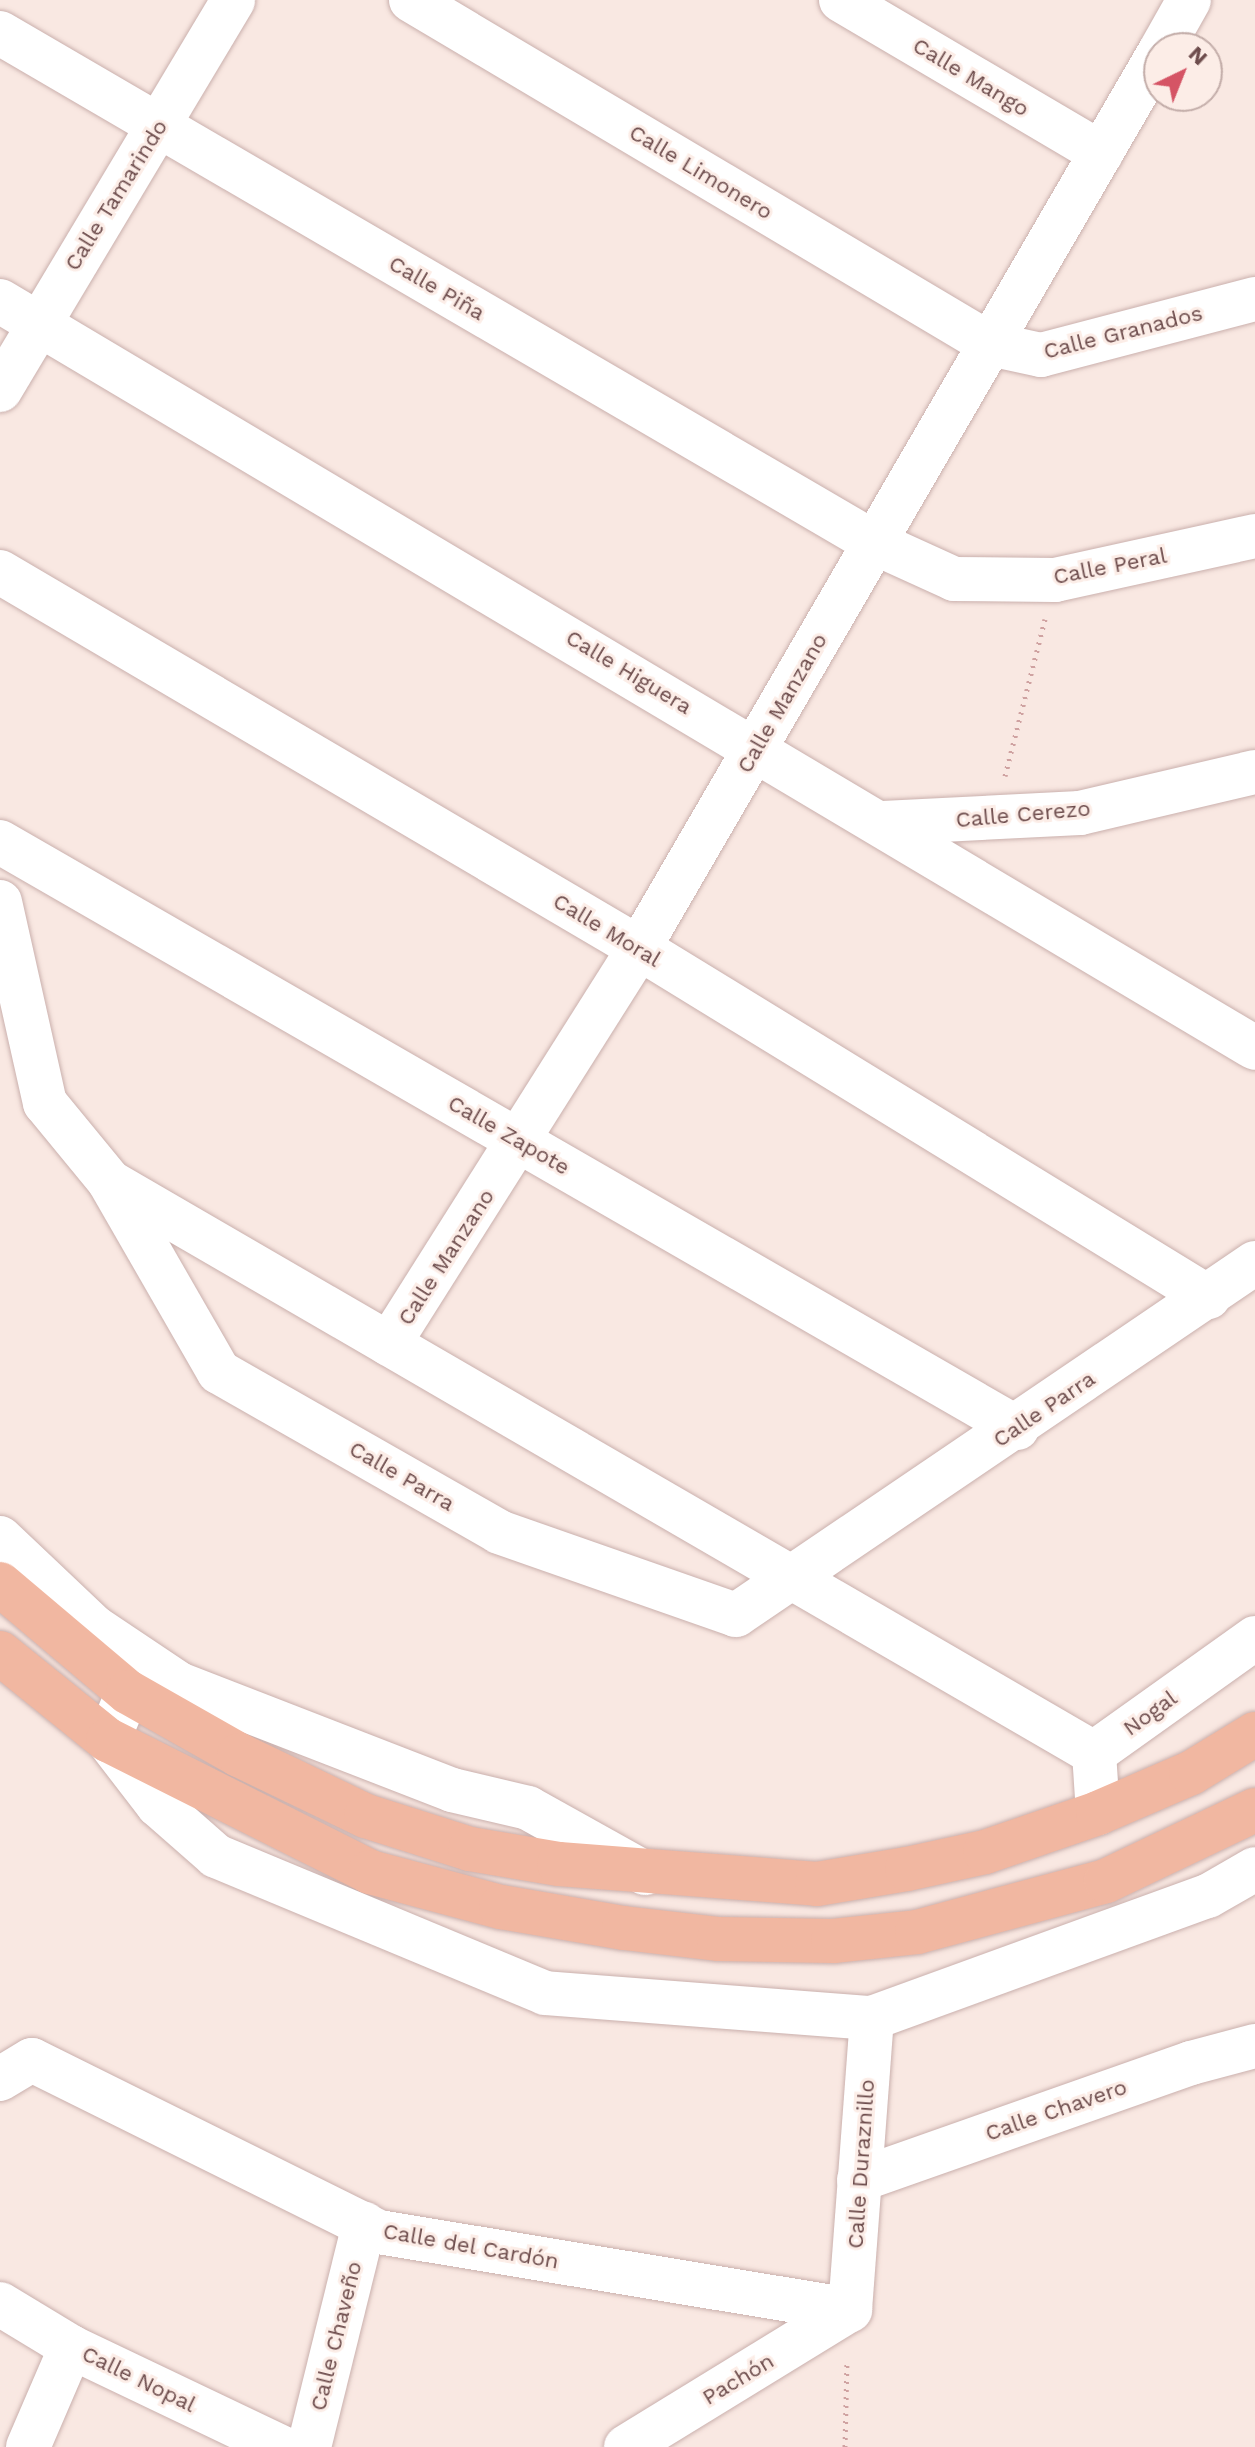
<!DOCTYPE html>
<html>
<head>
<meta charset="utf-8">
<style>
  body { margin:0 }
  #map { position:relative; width:1255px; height:2447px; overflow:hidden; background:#f9e8e2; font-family:"Work Sans",sans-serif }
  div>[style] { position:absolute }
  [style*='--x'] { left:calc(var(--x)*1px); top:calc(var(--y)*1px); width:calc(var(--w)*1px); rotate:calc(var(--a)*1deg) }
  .path>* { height:5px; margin-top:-2.5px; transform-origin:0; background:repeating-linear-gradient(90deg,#cfa2a1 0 2px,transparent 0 8px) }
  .roads { filter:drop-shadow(0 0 2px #cab0ad) drop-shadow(0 0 2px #cab0ad) }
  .minor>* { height:44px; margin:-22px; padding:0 22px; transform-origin:22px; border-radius:22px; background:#fff }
  .major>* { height:44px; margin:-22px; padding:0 22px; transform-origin:22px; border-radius:22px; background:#f1b7a1 }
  span { translate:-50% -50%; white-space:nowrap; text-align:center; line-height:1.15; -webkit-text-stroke:6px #fcede7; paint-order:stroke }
  .street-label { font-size:22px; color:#6d4c4c }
  .north { position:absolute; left:1143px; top:32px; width:80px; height:80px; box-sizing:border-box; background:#fcede7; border:2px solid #c3ada9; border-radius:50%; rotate:43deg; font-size:22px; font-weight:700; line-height:32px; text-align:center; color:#6d4c4c }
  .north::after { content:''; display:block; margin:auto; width:28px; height:36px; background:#d55465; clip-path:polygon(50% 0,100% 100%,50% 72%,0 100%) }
</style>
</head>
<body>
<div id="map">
  <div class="path">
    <div style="--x:1005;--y:776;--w:162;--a:-75.7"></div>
    <div style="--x:845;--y:2447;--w:87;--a:-88.7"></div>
  </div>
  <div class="roads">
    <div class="minor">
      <div style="--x:411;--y:0;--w:673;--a:30.72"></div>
      <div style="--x:990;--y:344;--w:52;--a:12.2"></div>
      <div style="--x:1041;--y:355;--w:221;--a:-14.7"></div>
      <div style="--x:841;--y:0;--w:302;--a:30.5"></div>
      <div style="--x:0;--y:33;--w:1013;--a:30.24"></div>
      <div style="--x:875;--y:543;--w:87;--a:24.5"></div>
      <div style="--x:954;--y:579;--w:101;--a:0.6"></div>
      <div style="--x:1055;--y:580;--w:205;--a:-12.4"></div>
      <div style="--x:1162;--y:48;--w:55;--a:-60.6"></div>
      <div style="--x:0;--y:301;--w:1460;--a:30.76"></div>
      <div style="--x:0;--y:390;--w:454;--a:-59.1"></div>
      <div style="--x:0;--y:572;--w:741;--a:30.47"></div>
      <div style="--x:639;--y:948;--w:668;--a:31.52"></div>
      <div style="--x:883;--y:823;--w:197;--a:-2.9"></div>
      <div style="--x:1080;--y:813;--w:180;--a:-13.2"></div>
      <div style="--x:0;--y:842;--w:1174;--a:29.95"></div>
      <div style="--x:0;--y:902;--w:206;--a:77.4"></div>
      <div style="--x:45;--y:1103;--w:101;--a:50.6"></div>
      <div style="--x:109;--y:1181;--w:220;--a:60.1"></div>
      <div style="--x:219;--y:1372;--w:322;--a:29.7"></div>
      <div style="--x:499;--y:1532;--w:251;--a:19.3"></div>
      <div style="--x:736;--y:1615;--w:627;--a:-34.15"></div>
      <div style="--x:110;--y:1182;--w:1138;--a:30.13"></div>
      <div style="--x:389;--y:1344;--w:468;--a:-57.7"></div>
      <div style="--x:639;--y:948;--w:1035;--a:-59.84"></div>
      <div style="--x:0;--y:1538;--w:129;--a:43.4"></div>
      <div style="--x:94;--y:1627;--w:102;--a:33.8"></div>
      <div style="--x:179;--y:1684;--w:293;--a:21.2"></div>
      <div style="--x:452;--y:1790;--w:78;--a:13.3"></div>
      <div style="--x:528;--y:1808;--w:134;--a:29.1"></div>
      <div style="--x:128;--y:1692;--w:52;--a:112.6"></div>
      <div style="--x:108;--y:1740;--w:82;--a:52.4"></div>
      <div style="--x:158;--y:1805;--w:77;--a:41.3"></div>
      <div style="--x:216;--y:1856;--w:356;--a:22.6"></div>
      <div style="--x:545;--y:1993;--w:328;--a:4.4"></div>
      <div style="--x:872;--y:2018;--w:357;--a:-20"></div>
      <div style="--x:1208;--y:1896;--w:54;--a:-29.9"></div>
      <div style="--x:1098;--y:1813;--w:60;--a:-93.8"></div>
      <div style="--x:1094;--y:1753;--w:198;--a:-35.5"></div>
      <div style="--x:0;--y:2079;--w:37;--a:-31"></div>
      <div style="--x:32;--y:2060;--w:387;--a:26.4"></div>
      <div style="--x:379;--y:2232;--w:477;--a:9.4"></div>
      <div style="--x:859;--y:2180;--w:352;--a:-19.4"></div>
      <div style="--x:1191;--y:2063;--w:66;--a:-14.9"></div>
      <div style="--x:0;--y:2304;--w:83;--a:31.2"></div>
      <div style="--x:71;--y:2347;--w:233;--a:25.5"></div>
      <div style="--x:850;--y:2310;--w:293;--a:-85.7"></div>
      <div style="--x:28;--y:2447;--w:109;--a:-66.7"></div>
      <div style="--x:309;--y:2447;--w:230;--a:-76.1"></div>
      <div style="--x:626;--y:2447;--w:263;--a:-31.5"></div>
    </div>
    <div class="major">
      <div style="--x:0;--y:1584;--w:167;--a:40.2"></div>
      <div style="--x:128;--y:1692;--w:128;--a:29.6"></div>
      <div style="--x:239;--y:1755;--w:141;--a:25.7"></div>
      <div style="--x:366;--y:1816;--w:109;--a:17.6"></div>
      <div style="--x:470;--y:1849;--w:90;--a:9.6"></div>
      <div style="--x:559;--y:1864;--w:259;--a:4.4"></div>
      <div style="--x:817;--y:1884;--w:91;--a:-9.5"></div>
      <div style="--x:907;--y:1869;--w:80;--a:-12.3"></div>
      <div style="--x:985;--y:1852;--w:120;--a:-19"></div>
      <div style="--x:1098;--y:1813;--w:101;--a:-23.3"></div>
      <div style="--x:1191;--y:1773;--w:75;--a:-31.4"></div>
      <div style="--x:0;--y:1653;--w:139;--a:38.9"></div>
      <div style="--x:108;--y:1740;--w:293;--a:26.7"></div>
      <div style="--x:370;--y:1872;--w:136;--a:15"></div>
      <div style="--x:501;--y:1907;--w:125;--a:9.7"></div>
      <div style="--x:624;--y:1928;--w:96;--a:6.6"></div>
      <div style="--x:719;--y:1939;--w:114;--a:1"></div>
      <div style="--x:833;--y:1941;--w:84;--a:-6.1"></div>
      <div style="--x:917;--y:1932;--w:196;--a:-15.1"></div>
      <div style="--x:1106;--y:1881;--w:165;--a:-25.5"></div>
    </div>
  </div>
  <div class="street-label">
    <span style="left:971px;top:77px;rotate:31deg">Calle Mango</span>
    <span style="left:701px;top:172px;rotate:31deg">Calle Limonero</span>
    <span style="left:116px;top:195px;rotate:-58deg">Calle Tamarindo</span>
    <span style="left:437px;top:288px;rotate:30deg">Calle Piña</span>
    <span style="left:1123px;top:332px;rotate:-14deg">Calle Granados</span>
    <span style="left:1110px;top:566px;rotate:-11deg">Calle Peral</span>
    <span style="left:629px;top:672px;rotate:31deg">Calle Higuera</span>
    <span style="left:782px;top:703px;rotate:-60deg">Calle Manzano</span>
    <span style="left:1023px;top:814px;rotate:-5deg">Calle Cerezo</span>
    <span style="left:607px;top:930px;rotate:31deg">Calle Moral</span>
    <span style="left:509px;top:1135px;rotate:30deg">Calle Zapote</span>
    <span style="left:446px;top:1257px;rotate:-57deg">Calle Manzano</span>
    <span style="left:1044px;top:1409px;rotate:-34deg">Calle Parra</span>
    <span style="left:402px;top:1476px;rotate:30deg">Calle Parra</span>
    <span style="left:1150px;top:1713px;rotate:-36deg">Nogal</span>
    <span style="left:1056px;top:2110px;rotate:-19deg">Calle Chavero</span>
    <span style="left:861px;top:2164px;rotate:-86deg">Calle Duraznillo</span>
    <span style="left:471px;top:2246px;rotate:10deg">Calle del Cardón</span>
    <span style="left:336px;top:2336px;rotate:-76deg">Calle Chaveño</span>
    <span style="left:139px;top:2379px;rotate:26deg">Calle Nopal</span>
    <span style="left:738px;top:2379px;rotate:-31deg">Pachón</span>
  </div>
  <div class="north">N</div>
</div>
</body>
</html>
